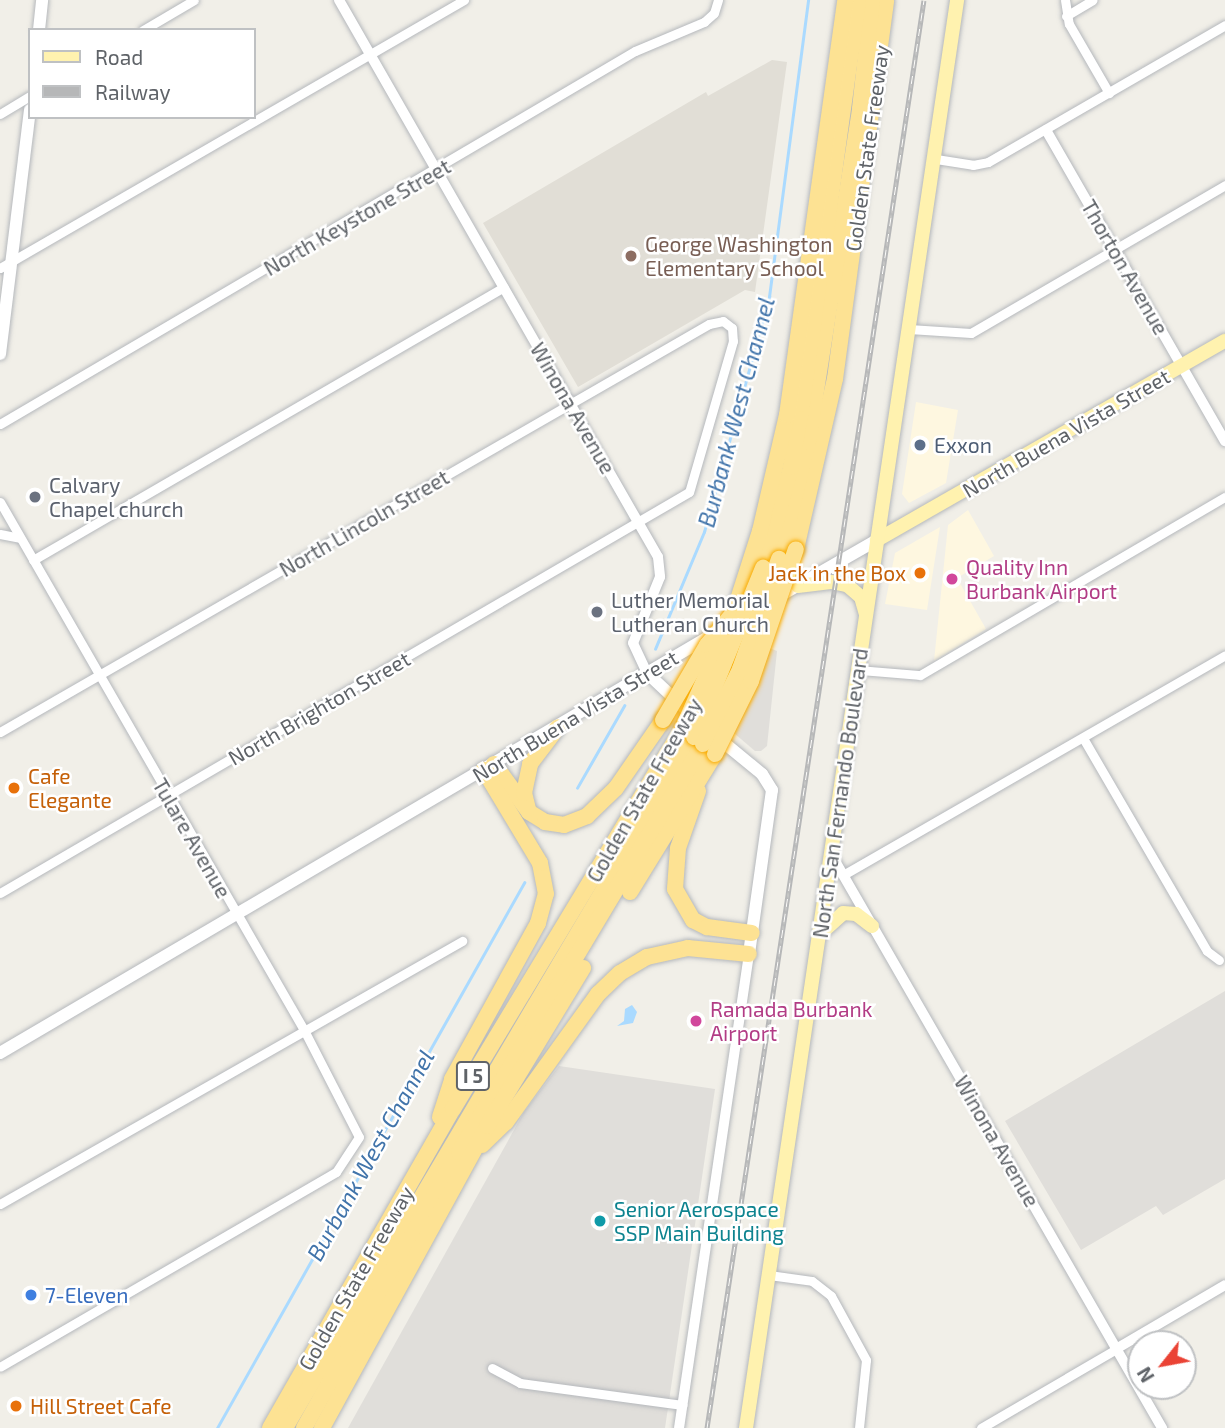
<!DOCTYPE html>
<html>
<head>
<meta charset="utf-8">
<style>
  body { margin:0 }
  #map { position:relative; width:1225px; height:1428px; overflow:hidden; background:#f1efe8; font-family:"Exo 2",sans-serif }
  div>[style] { position:absolute }
  [style*='--x'] { left:calc(var(--x)*1px); top:calc(var(--y)*1px); width:calc(var(--w)*1px); rotate:calc(var(--a)*1deg) }
  .commercial>* { inset:0; background:#fef7e0 }
  .industrial>* { inset:0; background:#e0deda }
  .education>* { inset:0; background:#e1ded6 }
  .water>* { inset:0; background:#aadaff }
  .stream>* { height:2.5px; margin:-1.25px; padding:0 1.25px; transform-origin:1.25px; border-radius:1.25px; background:#aadaff }
  .roads { filter:drop-shadow(0 0 2px #b5b8bc) drop-shadow(0 0 2px #b5b8bc) }
  .minor>* { height:9px; margin:-4.5px; padding:0 4.5px; transform-origin:4.5px; border-radius:4.5px; background:#fff }
  .tertiary>* { height:10px; margin:-5px; padding:0 5px; transform-origin:5px; border-radius:5px; background:#fff }
  .secondary>* { height:12px; margin:-6px; padding:0 6px; transform-origin:6px; border-radius:6px; background:#fff }
  .primary>* { height:14px; margin:-7px; padding:0 7px; transform-origin:7px; border-radius:7px; background:#fff2af }
  .motorway>* { height:16px; margin:-8px; padding:0 8px; transform-origin:8px; border-radius:8px; background:#fde293 }
  .rail>* { height:5px; margin-top:-2.5px; transform-origin:0; background:repeating-linear-gradient(90deg,#fff 0 8px,#b6b7b8 0 16px); box-sizing:border-box; border-block:2px solid #b6b7b8 }
  .bridges { filter:drop-shadow(0 0 2px #f9ab00) drop-shadow(0 0 2px #f9ab00) }
  .motorway-bridge>* { height:16px; margin:-8px; padding:0 8px; transform-origin:8px; border-radius:8px; background:#fde293 }
  .dots>* { width:19px; height:19px; translate:-50% -50%; box-sizing:border-box; border:4px solid #fff; border-radius:50% }
  span { translate:-50% -50%; white-space:nowrap; text-align:center; line-height:1.15; -webkit-text-stroke:5px #fff; paint-order:stroke }
  .shield-label span { padding:2px 5px; background:#fff; border:2px solid; border-radius:5px; -webkit-text-stroke-width:0 }
  .shield-label { font-size:19px; color:#5f6368; font-weight:700 }
  .street-label { font-size:21px; color:#5f6368 }
  .education-label { font-size:21px; color:#785e54 }
  .left { translate:0 -50%; text-align:left }
  .service-label { font-size:21px; color:#4e5e75 }
  .worship-label { font-size:21px; color:#5b616d }
  .hotel-label { font-size:21px; color:#b23c85 }
  .food-label { font-size:21px; color:#c56008 }
  .right { translate:-100% -50%; text-align:right }
  .culture-label { font-size:21px; color:#0d838f }
  .shop-label { font-size:21px; color:#366cbe }
  .water-label { font-size:23px; color:#4174aa; font-style:italic }
  .legend { position:absolute; left:28px; top:28px; width:228px; height:91px; box-sizing:border-box; background:#fff; border:2px solid #bfc1c3; margin:0; padding:9px 12px; list-style:none; font-size:21px; color:#5f6368 }
  .legend li { display:flex; align-items:center; gap:14px; height:35px }
  .legend b { width:35px; border:2px solid #bfc1c3 }
  .north { position:absolute; left:1127px; top:1330px; width:70px; height:70px; box-sizing:border-box; background:#fff; border:2px solid #bfc1c3; border-radius:50%; rotate:239deg; font-size:19px; font-weight:700; line-height:28px; text-align:center; color:#5f6368 }
  .north::after { content:''; display:block; margin:auto; width:24px; height:32px; background:#ea4335; clip-path:polygon(50% 0,100% 100%,50% 72%,0 100%) }
</style>
</head>
<body>
<div id="map">
  <div class="commercial">
    <div style="clip-path:polygon(916px 402px,958px 410px,946px 483px,909px 503px,902px 494px)"></div>
    <div style="clip-path:polygon(968px 510px,994px 556px,957px 578px,986px 629px,934px 661px,948px 525px)"></div>
    <div style="clip-path:polygon(940px 527px,927px 610px,885px 604px,895px 553px)"></div>
  </div>
  <div class="industrial">
    <div style="clip-path:polygon(749px 640px,777px 651px,767px 746px,761px 751px,755px 751px,694px 699px,705px 674px)"></div>
    <div style="clip-path:polygon(1225px 991px,1225px 1179px,1163px 1215px,1156px 1206px,1081px 1250px,1005px 1121px)"></div>
    <div style="clip-path:polygon(559px 1066px,715px 1089px,665px 1428px,348px 1428px,524px 1112px)"></div>
  </div>
  <div class="education">
    <div style="clip-path:polygon(772px 60px,787px 62px,755px 292px,745px 290px,578px 387px,483px 223px,706px 92px,708px 96px)"></div>
  </div>
  <div class="water">
    <div style="clip-path:polygon(632px 1005px,637px 1012px,633px 1023px,617px 1026px,624px 1021px,625px 1009px)"></div>
  </div>
  <div class="stream">
    <div style="--x:655;--y:649;--w:127;--a:-67.3"></div>
    <div style="--x:704;--y:532;--w:244;--a:-74.5"></div>
    <div style="--x:769;--y:297;--w:300;--a:-82.5"></div>
    <div style="--x:577;--y:788;--w:95;--a:-60.2"></div>
    <div style="--x:217;--y:1428;--w:626;--a:-60.61"></div>
  </div>
  <div class="roads">
    <div class="minor">
      <div style="--x:1065;--y:0;--w:24;--a:81"></div>
      <div style="--x:1069;--y:24;--w:80;--a:59.9"></div>
      <div style="--x:1066;--y:16;--w:31;--a:-31"></div>
      <div style="--x:143;--y:30;--w:59;--a:-30.5"></div>
      <div style="--x:0;--y:114;--w:35;--a:-31"></div>
      <div style="--x:936;--y:159;--w:37;--a:9"></div>
      <div style="--x:973;--y:165;--w:15;--a:-11"></div>
      <div style="--x:988;--y:162;--w:274;--a:-30"></div>
      <div style="--x:0;--y:268;--w:536;--a:-30.01"></div>
      <div style="--x:909;--y:329;--w:62;--a:3.7"></div>
      <div style="--x:971;--y:333;--w:294;--a:-30.2"></div>
      <div style="--x:0;--y:424;--w:736;--a:-30.43"></div>
      <div style="--x:635;--y:51;--w:75;--a:-22.8"></div>
      <div style="--x:704;--y:22;--w:13;--a:-42"></div>
      <div style="--x:714;--y:13;--w:14;--a:-73"></div>
      <div style="--x:0;--y:502;--w:609;--a:60.07"></div>
      <div style="--x:304;--y:1030;--w:120;--a:62.8"></div>
      <div style="--x:359;--y:1137;--w:42;--a:123.3"></div>
      <div style="--x:336;--y:1172;--w:388;--a:149.9"></div>
      <div style="--x:0;--y:534;--w:20;--a:11"></div>
      <div style="--x:33;--y:560;--w:544;--a:-30.1"></div>
      <div style="--x:859;--y:670;--w:61;--a:4.7"></div>
      <div style="--x:920;--y:675;--w:353;--a:-30.3"></div>
      <div style="--x:0;--y:732;--w:818;--a:-29.92"></div>
      <div style="--x:709;--y:324;--w:14;--a:-12"></div>
      <div style="--x:723;--y:321;--w:11;--a:38"></div>
      <div style="--x:732;--y:328;--w:13;--a:86"></div>
      <div style="--x:733;--y:341;--w:157;--a:106.2"></div>
      <div style="--x:689;--y:492;--w:797;--a:149.8"></div>
      <div style="--x:1083;--y:738;--w:246;--a:59.8"></div>
      <div style="--x:1207;--y:951;--w:15;--a:37"></div>
      <div style="--x:843;--y:875;--w:441;--a:-29.9"></div>
      <div style="--x:0;--y:1204;--w:532;--a:-29.65"></div>
      <div style="--x:769;--y:1275;--w:43;--a:7.9"></div>
      <div style="--x:812;--y:1281;--w:24;--a:38"></div>
      <div style="--x:831;--y:1296;--w:73;--a:61.3"></div>
      <div style="--x:866;--y:1360;--w:68;--a:95.9"></div>
      <div style="--x:492;--y:1368;--w:32;--a:28"></div>
      <div style="--x:520;--y:1383;--w:164;--a:7.7"></div>
      <div style="--x:981;--y:1428;--w:156;--a:-30.3"></div>
    </div>
    <div class="tertiary">
      <div style="--x:339;--y:0;--w:642;--a:60.2"></div>
      <div style="--x:658;--y:557;--w:20;--a:84"></div>
      <div style="--x:660;--y:577;--w:71;--a:112.2"></div>
      <div style="--x:633;--y:643;--w:33;--a:65"></div>
      <div style="--x:1046;--y:130;--w:359;--a:60.1"></div>
      <div style="--x:831;--y:854;--w:663;--a:60.03"></div>
      <div style="--x:1116;--y:1349;--w:126;--a:-30.4"></div>
      <div style="--x:679;--y:1428;--w:479;--a:-81.6"></div>
    </div>
    <div class="secondary">
      <div style="--x:39;--y:30;--w:30;--a:-84"></div>
      <div style="--x:0;--y:354;--w:246;--a:-83"></div>
      <div style="--x:776;--y:598;--w:116;--a:-29.9"></div>
      <div style="--x:647;--y:673;--w:66;--a:43.2"></div>
      <div style="--x:717;--y:737;--w:58;--a:39.4"></div>
      <div style="--x:762;--y:774;--w:19;--a:58"></div>
      <div style="--x:772;--y:790;--w:166;--a:98"></div>
      <div style="--x:0;--y:1053;--w:829;--a:-30.43"></div>
    </div>
    <div class="primary">
      <div style="--x:877;--y:540;--w:401;--a:-29.8"></div>
      <div style="--x:798;--y:586;--w:33;--a:-7"></div>
      <div style="--x:831;--y:582;--w:16;--a:11"></div>
      <div style="--x:847;--y:585;--w:18;--a:41"></div>
      <div style="--x:861;--y:597;--w:18;--a:74"></div>
      <div style="--x:820;--y:934;--w:31;--a:-42"></div>
      <div style="--x:843;--y:913;--w:13;--a:4"></div>
      <div style="--x:856;--y:914;--w:20;--a:37"></div>
      <div style="--x:746;--y:1428;--w:1444;--a:-81.59"></div>
    </div>
    <div class="motorway">
      <div style="--x:796;--y:549;--w:174;--a:-77.1"></div>
      <div style="--x:835;--y:379;--w:382;--a:-82.3"></div>
      <div style="--x:779;--y:559;--w:121;--a:-76.1"></div>
      <div style="--x:808;--y:442;--w:337;--a:-81.1"></div>
      <div style="--x:860;--y:109;--w:110;--a:-83.7"></div>
      <div style="--x:763;--y:568;--w:105;--a:-74.5"></div>
      <div style="--x:791;--y:467;--w:64;--a:-80.1"></div>
      <div style="--x:802;--y:404;--w:408;--a:-82.1"></div>
      <div style="--x:734;--y:612;--w:85;--a:-72.2"></div>
      <div style="--x:760;--y:531;--w:119;--a:-76.9"></div>
      <div style="--x:787;--y:415;--w:419;--a:-82"></div>
      <div style="--x:494;--y:764;--w:59;--a:53.9"></div>
      <div style="--x:529;--y:812;--w:19;--a:32"></div>
      <div style="--x:545;--y:822;--w:19;--a:9"></div>
      <div style="--x:564;--y:825;--w:25;--a:-21"></div>
      <div style="--x:587;--y:816;--w:40;--a:-44"></div>
      <div style="--x:616;--y:788;--w:83;--a:-55.3"></div>
      <div style="--x:698;--y:791;--w:60;--a:109.3"></div>
      <div style="--x:678;--y:848;--w:41;--a:94.2"></div>
      <div style="--x:675;--y:889;--w:36;--a:60"></div>
      <div style="--x:693;--y:920;--w:16;--a:27"></div>
      <div style="--x:707;--y:927;--w:45;--a:7.6"></div>
      <div style="--x:528;--y:809;--w:16;--a:-104"></div>
      <div style="--x:524;--y:793;--w:30;--a:-78"></div>
      <div style="--x:530;--y:764;--w:46;--a:-52.9"></div>
      <div style="--x:630;--y:892;--w:162;--a:-58.4"></div>
      <div style="--x:440;--y:1117;--w:40;--a:-72"></div>
      <div style="--x:452;--y:1079;--w:178;--a:-61.1"></div>
      <div style="--x:538;--y:923;--w:30;--a:-75"></div>
      <div style="--x:546;--y:894;--w:32;--a:-101"></div>
      <div style="--x:540;--y:863;--w:109;--a:-121.1"></div>
      <div style="--x:482;--y:1145;--w:33;--a:-44"></div>
      <div style="--x:506;--y:1122;--w:158;--a:-54.3"></div>
      <div style="--x:598;--y:994;--w:30;--a:-44"></div>
      <div style="--x:620;--y:973;--w:31;--a:-31"></div>
      <div style="--x:647;--y:957;--w:42;--a:-12.4"></div>
      <div style="--x:688;--y:948;--w:61;--a:5.6"></div>
      <div style="--x:270;--y:1428;--w:368;--a:-60.2"></div>
      <div style="--x:453;--y:1109;--w:445;--a:-58.9"></div>
      <div style="--x:285;--y:1428;--w:803;--a:-59.38"></div>
      <div style="--x:304;--y:1428;--w:317;--a:-60.7"></div>
      <div style="--x:459;--y:1152;--w:475;--a:-59.1"></div>
      <div style="--x:322;--y:1428;--w:344;--a:-61.3"></div>
      <div style="--x:487;--y:1126;--w:185;--a:-58.7"></div>
    </div>
  </div>
  <div class="rail">
    <div style="--x:707;--y:1428;--w:1444;--a:-81.36"></div>
  </div>
  <div class="bridges">
    <div class="motorway-bridge">
      <div style="--x:663;--y:720;--w:87;--a:-59.6"></div>
      <div style="--x:707;--y:645;--w:43;--a:-50.7"></div>
      <div style="--x:683;--y:728;--w:111;--a:-66"></div>
      <div style="--x:694;--y:737;--w:183;--a:-67.8"></div>
      <div style="--x:703;--y:744;--w:84;--a:-63.7"></div>
      <div style="--x:740;--y:669;--w:117;--a:-70.5"></div>
      <div style="--x:715;--y:754;--w:81;--a:-63.7"></div>
      <div style="--x:751;--y:681;--w:139;--a:-71.2"></div>
    </div>
  </div>
  <div class="dots">
    <div style="left:631px;top:256px;background:#8d6e63"></div>
    <div style="left:920px;top:445px;background:#5c6f8a"></div>
    <div style="left:35px;top:497px;background:#6b7280"></div>
    <div style="left:920px;top:573px;background:#e8710a"></div>
    <div style="left:952px;top:579px;background:#d1479c"></div>
    <div style="left:597px;top:612px;background:#6b7280"></div>
    <div style="left:14px;top:788px;background:#e8710a"></div>
    <div style="left:696px;top:1021px;background:#d1479c"></div>
    <div style="left:600px;top:1221px;background:#0f9aa8"></div>
    <div style="left:31px;top:1295px;background:#3f7fe0"></div>
    <div style="left:16px;top:1406px;background:#e8710a"></div>
  </div>
  <div class="shield-label">
    <span style="left:473px;top:1076px">I 5</span>
  </div>
  <div class="street-label">
    <span style="left:867px;top:148px;rotate:-82deg">Golden State Freeway</span>
    <span style="left:357px;top:217px;rotate:-30deg">North Keystone Street</span>
    <span style="left:1125px;top:267px;rotate:60deg">Thorton Avenue</span>
    <span style="left:573px;top:408px;rotate:60deg">Winona Avenue</span>
    <span style="left:1066px;top:433px;rotate:-30deg">North Buena Vista Street</span>
    <span style="left:364px;top:523px;rotate:-30deg">North Lincoln Street</span>
    <span style="left:319px;top:708px;rotate:-30deg">North Brighton Street</span>
    <span style="left:575px;top:716px;rotate:-31deg">North Buena Vista Street</span>
    <span style="left:644px;top:790px;rotate:-60deg">Golden State Freeway</span>
    <span style="left:840px;top:793px;rotate:-82deg">North San Fernando Boulevard</span>
    <span style="left:192px;top:838px;rotate:60deg">Tulare Avenue</span>
    <span style="left:997px;top:1141px;rotate:60deg">Winona Avenue</span>
    <span style="left:356px;top:1278px;rotate:-60deg">Golden State Freeway</span>
  </div>
  <div class="education-label">
    <span class="left" style="left:645px;top:256px">George Washington<br>Elementary School</span>
  </div>
  <div class="service-label">
    <span class="left" style="left:934px;top:445px">Exxon</span>
  </div>
  <div class="worship-label">
    <span class="left" style="left:49px;top:497px">Calvary<br>Chapel church</span>
    <span class="left" style="left:611px;top:612px">Luther Memorial<br>Lutheran Church</span>
  </div>
  <div class="hotel-label">
    <span class="left" style="left:966px;top:579px">Quality Inn<br>Burbank Airport</span>
    <span class="left" style="left:710px;top:1021px">Ramada Burbank<br>Airport</span>
  </div>
  <div class="food-label">
    <span class="right" style="left:906px;top:573px">Jack in the Box</span>
    <span class="left" style="left:28px;top:788px">Cafe<br>Elegante</span>
    <span class="left" style="left:30px;top:1406px">Hill Street Cafe</span>
  </div>
  <div class="culture-label">
    <span class="left" style="left:614px;top:1221px">Senior Aerospace<br>SSP Main Building</span>
  </div>
  <div class="shop-label">
    <span class="left" style="left:45px;top:1295px">7-Eleven</span>
  </div>
  <div class="water-label">
    <span style="left:736px;top:412px;rotate:-75deg">Burbank West Channel</span>
    <span style="left:370px;top:1155px;rotate:-61deg">Burbank West Channel</span>
  </div>
  <ul class="legend">
  <li><b style="height:9px;background:#fff2af"></b>Road</li>
  <li><b style="height:9px;background:#b6b7b8"></b>Railway</li>
  </ul>
  <div class="north">N</div>
</div>
</body>
</html>
